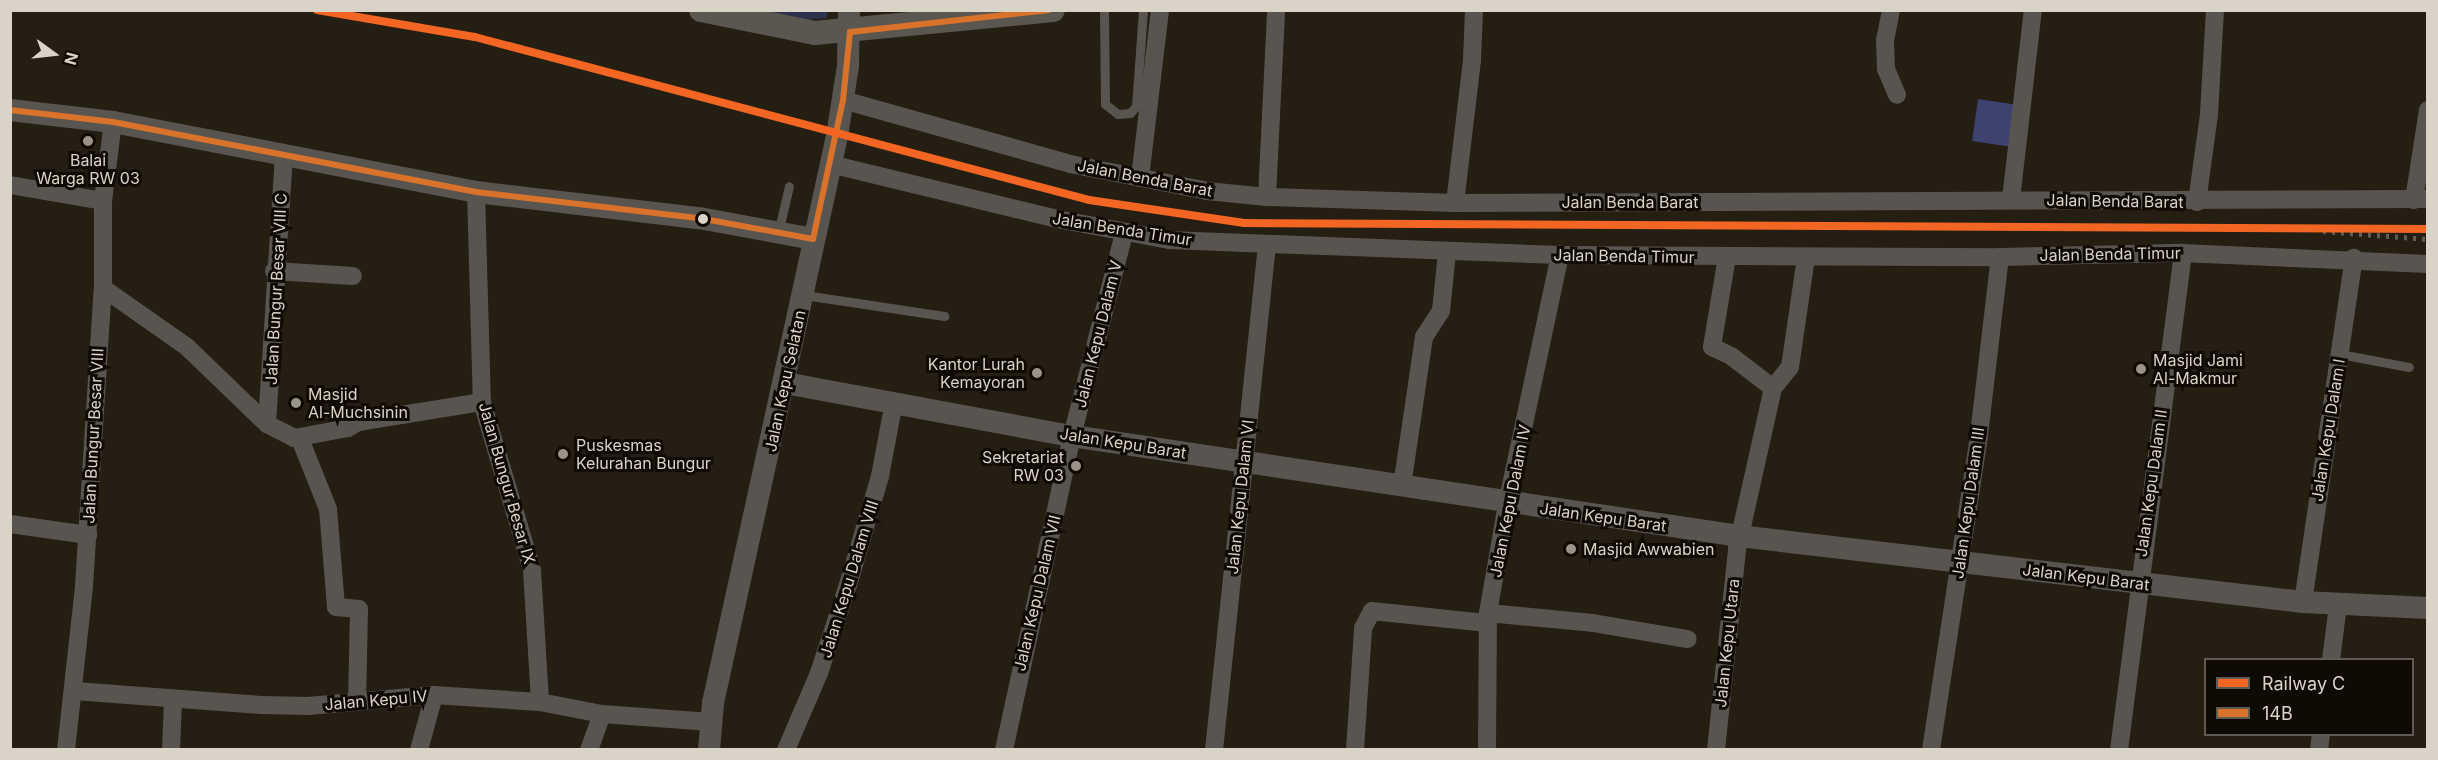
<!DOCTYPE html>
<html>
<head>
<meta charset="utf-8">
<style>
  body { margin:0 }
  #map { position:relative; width:2438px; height:760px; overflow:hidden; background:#241e13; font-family:Inter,sans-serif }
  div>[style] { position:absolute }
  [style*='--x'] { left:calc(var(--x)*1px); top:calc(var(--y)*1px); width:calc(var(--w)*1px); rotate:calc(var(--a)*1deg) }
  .green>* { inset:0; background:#2e314b }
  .water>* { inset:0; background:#3d4271 }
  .service>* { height:9px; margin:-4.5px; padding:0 4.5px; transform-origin:4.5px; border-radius:4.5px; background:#585551 }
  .minor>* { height:18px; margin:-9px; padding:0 9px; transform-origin:9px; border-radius:9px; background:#585551 }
  .tertiary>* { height:22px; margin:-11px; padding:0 11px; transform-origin:11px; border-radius:11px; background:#585551 }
  .secondary>* { height:24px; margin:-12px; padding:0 12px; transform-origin:12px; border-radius:12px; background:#5a5751 }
  .rail>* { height:4.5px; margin-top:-2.25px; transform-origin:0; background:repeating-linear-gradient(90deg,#605c57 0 3px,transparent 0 9px) }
  .bus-1>* { height:6px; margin:-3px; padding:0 3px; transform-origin:3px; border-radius:3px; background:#d9722a }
  .rail-1>* { height:8px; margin:-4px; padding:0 4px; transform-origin:4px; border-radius:4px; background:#f26522 }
  .dots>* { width:16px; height:16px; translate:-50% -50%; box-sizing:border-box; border:3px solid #0f0b04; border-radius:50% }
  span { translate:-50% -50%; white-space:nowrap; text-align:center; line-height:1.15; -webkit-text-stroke:6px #0f0b04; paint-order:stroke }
  .poi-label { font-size:16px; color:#dad3c7 }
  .left { translate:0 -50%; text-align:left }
  .right { translate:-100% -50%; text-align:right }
  .street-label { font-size:16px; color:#dad3c7 }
  .frame { position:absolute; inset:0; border:12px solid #dad3c7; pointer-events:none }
  .legend { position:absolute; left:2204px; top:658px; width:210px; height:78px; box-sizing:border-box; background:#0f0b04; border:2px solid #605b52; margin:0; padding:8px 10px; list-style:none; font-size:18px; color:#dad3c7 }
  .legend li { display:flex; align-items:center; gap:12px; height:30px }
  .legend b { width:30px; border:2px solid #605b52 }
  .north { position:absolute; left:24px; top:24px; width:60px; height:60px; -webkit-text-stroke:4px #0f0b04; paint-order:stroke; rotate:105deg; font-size:16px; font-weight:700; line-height:24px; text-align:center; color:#dad3c7 }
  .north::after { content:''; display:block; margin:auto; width:21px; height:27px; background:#dad3c7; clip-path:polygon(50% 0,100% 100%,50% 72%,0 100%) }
</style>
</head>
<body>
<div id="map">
  <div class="green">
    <div style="clip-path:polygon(754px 11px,827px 11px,827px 18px,805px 20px)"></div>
  </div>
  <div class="water">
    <div style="clip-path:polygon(1978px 99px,2018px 105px,2012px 147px,1972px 141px)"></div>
  </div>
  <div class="service">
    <div style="--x:1104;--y:10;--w:94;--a:89.4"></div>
    <div style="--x:1105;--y:104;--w:16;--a:38"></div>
    <div style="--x:1118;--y:114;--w:12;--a:-5"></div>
    <div style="--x:1130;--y:113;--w:9;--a:-49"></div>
    <div style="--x:1136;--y:106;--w:96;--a:-85.8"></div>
    <div style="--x:778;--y:233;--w:48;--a:-76.8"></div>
    <div style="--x:804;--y:295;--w:142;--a:8.5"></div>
    <div style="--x:2340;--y:354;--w:70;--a:10.7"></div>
  </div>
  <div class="minor">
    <div style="--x:1891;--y:10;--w:31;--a:101"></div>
    <div style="--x:1885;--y:40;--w:29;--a:88"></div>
    <div style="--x:1886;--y:69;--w:28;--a:67"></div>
    <div style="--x:843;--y:100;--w:236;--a:15.7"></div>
    <div style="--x:1070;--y:164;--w:140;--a:11.1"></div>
    <div style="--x:1207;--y:191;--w:60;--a:5.7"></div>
    <div style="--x:1267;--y:197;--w:188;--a:1.8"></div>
    <div style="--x:1455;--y:203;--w:973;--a:-0.24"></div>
    <div style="--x:830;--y:164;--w:234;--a:13.6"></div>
    <div style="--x:1057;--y:219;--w:114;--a:10.6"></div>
    <div style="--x:1169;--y:240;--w:391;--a:2.2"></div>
    <div style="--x:1560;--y:255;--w:440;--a:0.3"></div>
    <div style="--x:2000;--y:257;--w:183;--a:-1.3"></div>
    <div style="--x:2183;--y:253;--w:245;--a:2.6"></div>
    <div style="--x:1140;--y:178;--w:169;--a:-83.2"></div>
    <div style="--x:10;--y:185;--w:94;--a:9.8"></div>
    <div style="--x:476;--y:192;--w:210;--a:88.4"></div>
    <div style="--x:482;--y:402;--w:175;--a:73.4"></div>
    <div style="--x:532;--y:570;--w:132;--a:86.5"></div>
    <div style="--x:1267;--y:197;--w:187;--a:-87.2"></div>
    <div style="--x:2011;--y:199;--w:190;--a:-83.4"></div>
    <div style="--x:2414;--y:200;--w:91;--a:-81.2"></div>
    <div style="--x:2197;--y:202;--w:89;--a:-82.2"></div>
    <div style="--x:2209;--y:114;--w:104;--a:-86.7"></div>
    <div style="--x:1455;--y:203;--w:144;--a:-83.2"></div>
    <div style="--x:1472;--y:60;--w:50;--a:-87.7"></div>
    <div style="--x:1727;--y:257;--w:91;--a:99.5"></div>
    <div style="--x:1712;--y:347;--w:21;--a:25"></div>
    <div style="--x:1731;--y:356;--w:53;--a:37.3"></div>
    <div style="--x:274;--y:271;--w:79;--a:3.6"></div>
    <div style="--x:103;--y:288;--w:103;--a:35.1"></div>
    <div style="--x:187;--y:347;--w:111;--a:43.9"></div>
    <div style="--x:267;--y:424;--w:30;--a:27"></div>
    <div style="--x:294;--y:438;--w:55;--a:-10.5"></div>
    <div style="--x:348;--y:428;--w:12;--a:-31"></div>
    <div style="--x:358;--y:422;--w:126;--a:-9.2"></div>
    <div style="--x:267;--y:424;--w:271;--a:-86.4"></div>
    <div style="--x:300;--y:439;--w:75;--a:68.2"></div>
    <div style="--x:328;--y:509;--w:98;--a:85.3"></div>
    <div style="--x:336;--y:607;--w:23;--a:5"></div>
    <div style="--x:359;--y:609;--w:93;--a:91.2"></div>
    <div style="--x:1402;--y:486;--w:151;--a:-81.6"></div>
    <div style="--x:1424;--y:337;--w:31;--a:-57"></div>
    <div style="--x:1441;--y:311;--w:58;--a:-84.1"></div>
    <div style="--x:10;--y:524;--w:79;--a:8"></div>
    <div style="--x:2303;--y:602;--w:348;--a:-81.6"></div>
    <div style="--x:1488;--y:613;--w:105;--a:5.4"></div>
    <div style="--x:1593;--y:623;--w:96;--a:9.6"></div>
    <div style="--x:2331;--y:660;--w:55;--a:-82.7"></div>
    <div style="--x:75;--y:691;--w:187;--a:4.3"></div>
    <div style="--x:261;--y:705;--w:47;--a:1.2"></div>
    <div style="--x:308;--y:706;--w:126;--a:-5"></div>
    <div style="--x:434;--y:695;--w:106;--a:3.8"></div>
    <div style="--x:540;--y:702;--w:63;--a:11"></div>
    <div style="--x:602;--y:714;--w:109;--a:4.2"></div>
    <div style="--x:66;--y:750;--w:165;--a:-83.7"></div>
    <div style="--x:84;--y:586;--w:299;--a:-86.4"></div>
    <div style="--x:103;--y:288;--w:87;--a:-90"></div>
    <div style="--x:103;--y:201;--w:80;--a:-82.8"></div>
    <div style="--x:171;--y:750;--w:50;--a:-87.7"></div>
    <div style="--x:419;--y:750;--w:57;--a:-74.7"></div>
    <div style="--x:589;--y:750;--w:38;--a:-70"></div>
    <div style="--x:786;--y:750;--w:84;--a:-66.8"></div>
    <div style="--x:819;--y:673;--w:93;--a:-71.8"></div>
    <div style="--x:848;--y:585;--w:114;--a:-73.6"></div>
    <div style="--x:880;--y:476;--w:75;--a:-79.3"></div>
    <div style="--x:1004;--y:750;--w:321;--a:-77.8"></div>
    <div style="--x:1072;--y:436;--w:210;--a:-75.6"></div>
    <div style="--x:1214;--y:750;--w:508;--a:-84.01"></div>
    <div style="--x:1355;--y:750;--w:122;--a:-86.2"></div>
    <div style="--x:1363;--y:628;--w:19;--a:-62"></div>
    <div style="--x:1372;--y:611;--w:116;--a:6"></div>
    <div style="--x:1487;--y:750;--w:137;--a:-89.6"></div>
    <div style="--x:1488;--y:613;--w:111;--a:-80.1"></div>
    <div style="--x:1507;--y:504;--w:255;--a:-78"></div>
    <div style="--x:1716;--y:750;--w:202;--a:-84"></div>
    <div style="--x:1737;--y:549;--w:165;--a:-77.4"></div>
    <div style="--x:1773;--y:388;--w:27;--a:-51"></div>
    <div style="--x:1790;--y:367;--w:111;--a:-81.7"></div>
    <div style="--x:1931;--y:750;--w:319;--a:-81.3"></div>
    <div style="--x:1979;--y:435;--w:179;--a:-83.3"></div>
    <div style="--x:2119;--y:750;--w:501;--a:-82.66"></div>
    <div style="--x:2319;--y:750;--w:16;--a:-83"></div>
  </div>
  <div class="tertiary">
    <div style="--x:10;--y:110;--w:104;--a:6.6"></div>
    <div style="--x:113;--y:122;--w:370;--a:10.9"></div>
    <div style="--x:476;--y:192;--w:225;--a:6.7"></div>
    <div style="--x:699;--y:218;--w:116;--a:10.4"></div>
    <div style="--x:785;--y:383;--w:292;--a:10.5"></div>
    <div style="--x:1072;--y:436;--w:674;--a:8.53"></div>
    <div style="--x:1739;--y:536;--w:568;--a:6.67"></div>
    <div style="--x:2303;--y:602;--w:125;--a:2.7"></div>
    <div style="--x:709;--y:750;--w:47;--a:-85.1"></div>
    <div style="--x:713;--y:703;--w:580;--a:-77.66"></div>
    <div style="--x:837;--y:136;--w:71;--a:-81.1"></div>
    <div style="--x:848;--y:66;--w:56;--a:-89"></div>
  </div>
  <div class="secondary">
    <div style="--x:701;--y:10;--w:116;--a:11.4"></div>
    <div style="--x:815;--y:33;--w:239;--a:-5.5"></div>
  </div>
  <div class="rail">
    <div style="--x:2323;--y:231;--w:105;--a:4.4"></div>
  </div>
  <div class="bus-1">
    <div style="--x:10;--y:110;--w:104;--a:6.6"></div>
    <div style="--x:113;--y:122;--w:370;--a:10.9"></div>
    <div style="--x:476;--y:192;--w:225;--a:6.7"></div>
    <div style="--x:699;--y:218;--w:116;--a:10.4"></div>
    <div style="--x:813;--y:239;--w:142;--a:-77.8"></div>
    <div style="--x:843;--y:100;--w:68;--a:-84.1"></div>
    <div style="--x:850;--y:32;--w:199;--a:-6.3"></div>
  </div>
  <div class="rail-1">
    <div style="--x:317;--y:10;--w:160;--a:9.7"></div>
    <div style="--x:475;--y:37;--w:635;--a:14.87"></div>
    <div style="--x:1089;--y:200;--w:157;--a:8.4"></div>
    <div style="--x:1244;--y:223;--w:1184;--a:0.29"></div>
  </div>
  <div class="dots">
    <div style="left:88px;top:141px;background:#9a9488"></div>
    <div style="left:703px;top:219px;background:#dad3c7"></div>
    <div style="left:2141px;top:369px;background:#9a9488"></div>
    <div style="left:1037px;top:373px;background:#9a9488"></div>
    <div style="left:296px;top:403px;background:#9a9488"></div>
    <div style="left:563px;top:454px;background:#9a9488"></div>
    <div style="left:1076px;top:466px;background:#9a9488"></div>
    <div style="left:1571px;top:549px;background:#9a9488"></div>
  </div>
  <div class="poi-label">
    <span style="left:88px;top:169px">Balai<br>Warga RW 03</span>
    <span class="left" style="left:2153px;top:369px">Masjid Jami<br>Al-Makmur</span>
    <span class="right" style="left:1025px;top:373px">Kantor Lurah<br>Kemayoran</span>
    <span class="left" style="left:308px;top:403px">Masjid<br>Al-Muchsinin</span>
    <span class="left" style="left:576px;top:454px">Puskesmas<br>Kelurahan Bungur</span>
    <span class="right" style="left:1064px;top:466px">Sekretariat<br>RW 03</span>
    <span class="left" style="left:1583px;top:549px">Masjid Awwabien</span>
  </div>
  <div class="street-label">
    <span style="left:1145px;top:178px;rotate:11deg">Jalan Benda Barat</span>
    <span style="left:2115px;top:201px;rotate:1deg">Jalan Benda Barat</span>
    <span style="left:1630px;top:202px">Jalan Benda Barat</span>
    <span style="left:1122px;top:229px;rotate:9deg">Jalan Benda Timur</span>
    <span style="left:2110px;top:254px;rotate:-1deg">Jalan Benda Timur</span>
    <span style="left:1624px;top:256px;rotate:1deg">Jalan Benda Timur</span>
    <span style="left:276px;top:289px;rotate:-87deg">Jalan Bungur Besar VIII C</span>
    <span style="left:1098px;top:334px;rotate:-76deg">Jalan Kepu Dalam V</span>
    <span style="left:785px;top:381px;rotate:-78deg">Jalan Kepu Selatan</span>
    <span style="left:2328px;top:430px;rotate:-81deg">Jalan Kepu Dalam I</span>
    <span style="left:93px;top:436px;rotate:-87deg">Jalan Bungur Besar VIII</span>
    <span style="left:1123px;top:443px;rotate:9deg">Jalan Kepu Barat</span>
    <span style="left:507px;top:483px;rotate:74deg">Jalan Bungur Besar IX</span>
    <span style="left:2151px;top:483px;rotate:-82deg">Jalan Kepu Dalam II</span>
    <span style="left:1240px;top:497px;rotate:-84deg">Jalan Kepu Dalam VI</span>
    <span style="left:1510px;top:501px;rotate:-79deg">Jalan Kepu Dalam IV</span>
    <span style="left:1968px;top:503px;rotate:-82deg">Jalan Kepu Dalam III</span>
    <span style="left:1603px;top:517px;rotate:8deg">Jalan Kepu Barat</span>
    <span style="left:2086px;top:577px;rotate:7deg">Jalan Kepu Barat</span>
    <span style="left:849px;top:579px;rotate:-73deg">Jalan Kepu Dalam VIII</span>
    <span style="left:1037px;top:593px;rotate:-77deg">Jalan Kepu Dalam VII</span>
    <span style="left:1727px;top:643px;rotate:-84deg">Jalan Kepu Utara</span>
    <span style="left:376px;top:700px;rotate:-5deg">Jalan Kepu IV</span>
  </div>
  <div class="frame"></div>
  <ul class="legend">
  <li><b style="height:8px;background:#f26522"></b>Railway C</li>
  <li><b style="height:8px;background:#d9722a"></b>14B</li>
  </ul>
  <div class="north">N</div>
</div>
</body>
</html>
